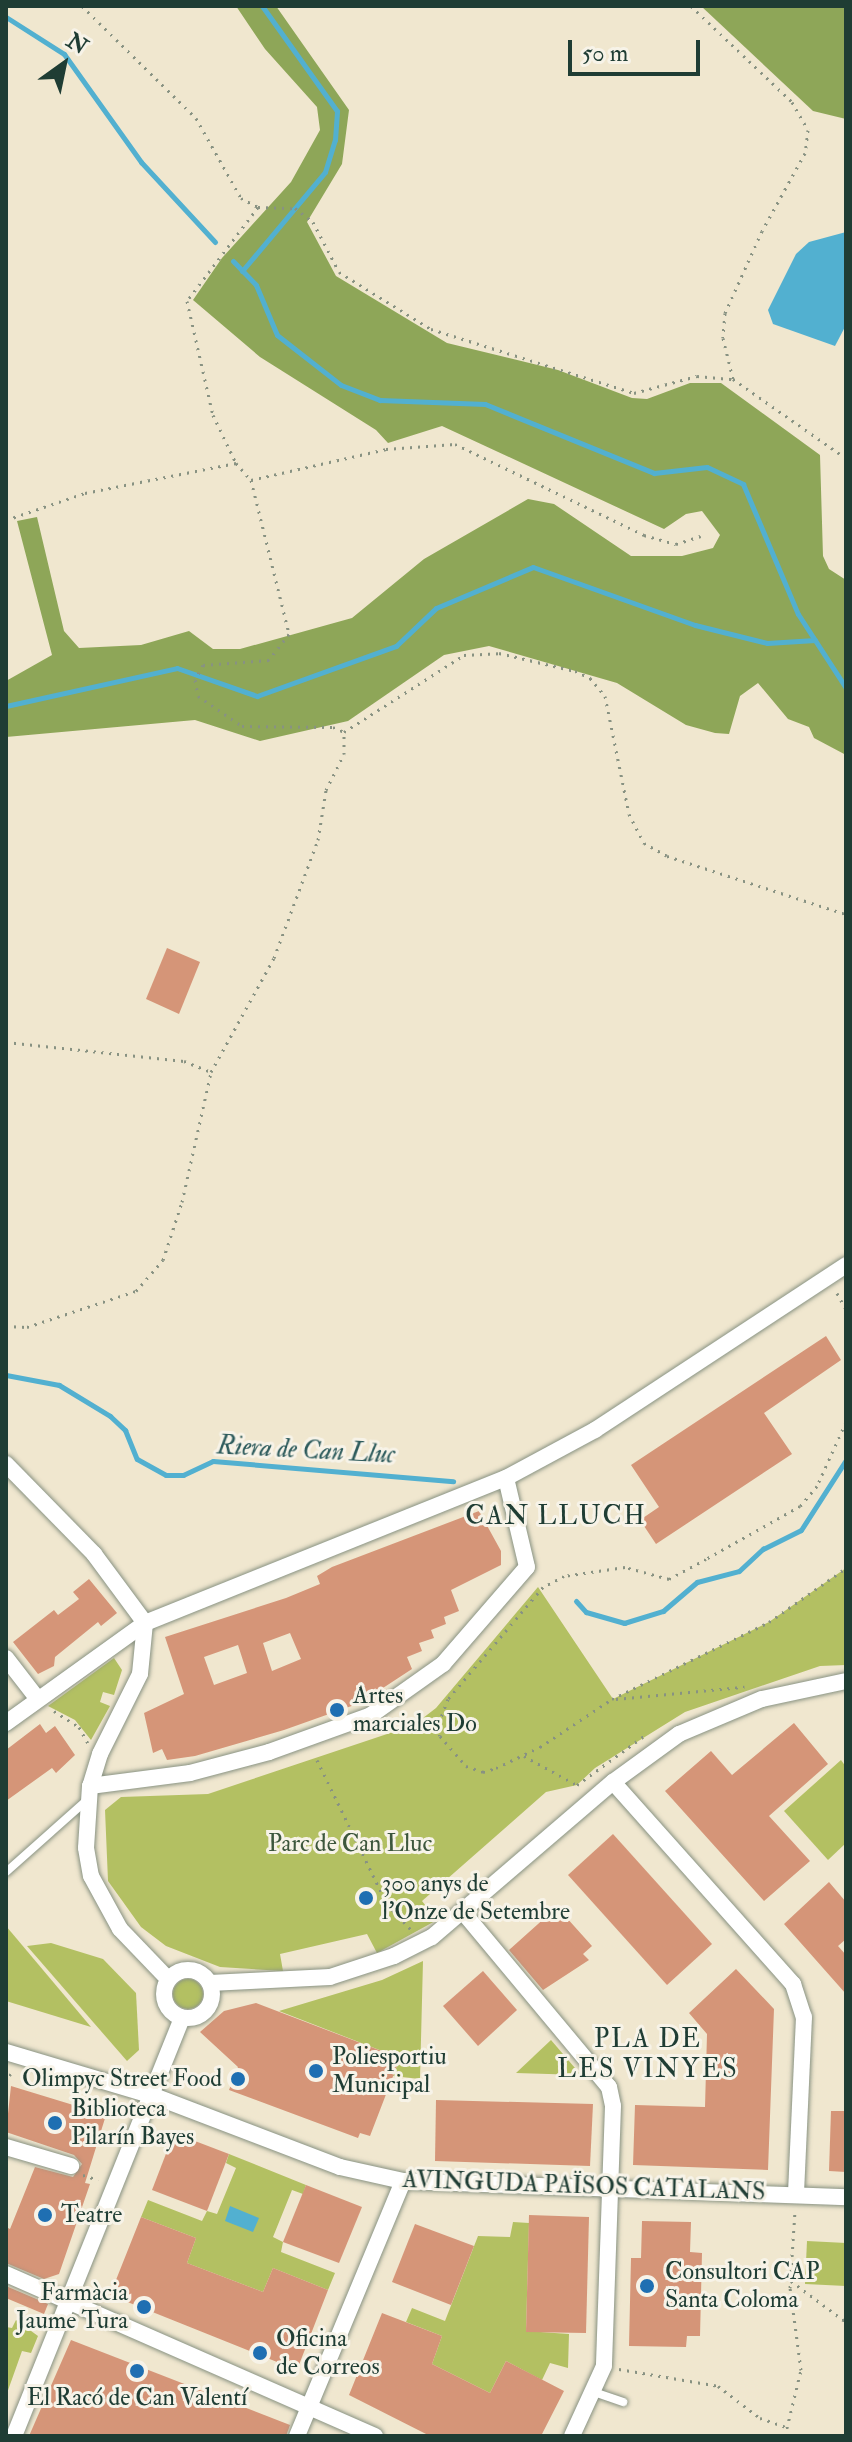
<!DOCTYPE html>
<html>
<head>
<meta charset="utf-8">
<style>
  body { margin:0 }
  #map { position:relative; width:852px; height:2442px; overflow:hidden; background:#f0e7cf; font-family:"IM FELL Double Pica",serif }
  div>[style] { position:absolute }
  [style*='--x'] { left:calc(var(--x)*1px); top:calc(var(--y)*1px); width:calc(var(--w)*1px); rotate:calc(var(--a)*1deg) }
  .green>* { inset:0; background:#b3c062 }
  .round { border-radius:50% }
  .forest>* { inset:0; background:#8ea658 }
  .water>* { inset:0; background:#52b0d0 }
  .stream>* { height:5px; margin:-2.5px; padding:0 2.5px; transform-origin:2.5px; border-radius:2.5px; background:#52b0d0 }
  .building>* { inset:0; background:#d59578 }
  .path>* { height:3px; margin-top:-1.5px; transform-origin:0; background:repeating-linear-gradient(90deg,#889282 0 2px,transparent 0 8px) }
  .roads { filter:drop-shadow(0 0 2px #889282) drop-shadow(0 0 2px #889282) }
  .lane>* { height:8px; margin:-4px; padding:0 4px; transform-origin:4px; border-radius:4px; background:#fff }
  .street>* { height:16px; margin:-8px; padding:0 8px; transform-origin:8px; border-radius:8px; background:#fff }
  .street>.ring { margin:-8px; padding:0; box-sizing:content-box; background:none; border:16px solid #fff; border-radius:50% }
  .dots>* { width:22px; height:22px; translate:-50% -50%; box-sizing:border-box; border:4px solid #f7f3e8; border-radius:50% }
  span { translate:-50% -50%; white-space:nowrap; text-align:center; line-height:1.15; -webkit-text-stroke:6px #f7f3e8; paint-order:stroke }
  .poi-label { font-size:24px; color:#1f3d34 }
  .left { translate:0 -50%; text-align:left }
  .right { translate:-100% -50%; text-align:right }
  .park-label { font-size:24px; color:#3d573d }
  .street-label { font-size:24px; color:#1f3d34 }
  .water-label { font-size:26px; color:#2c5a5b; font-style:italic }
  .neighbourhood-label { font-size:26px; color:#1f3d34; letter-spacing:2px }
  .frame { position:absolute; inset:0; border:8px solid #1f3d34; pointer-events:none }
  .north { position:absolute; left:24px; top:24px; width:80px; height:80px; -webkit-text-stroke:6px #f7f3e8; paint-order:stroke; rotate:33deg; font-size:22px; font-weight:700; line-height:32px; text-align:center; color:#1f3d34 }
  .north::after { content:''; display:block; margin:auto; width:28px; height:36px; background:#1f3d34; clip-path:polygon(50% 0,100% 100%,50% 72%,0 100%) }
  .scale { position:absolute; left:568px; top:40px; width:132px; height:36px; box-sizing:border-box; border:4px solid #1f3d34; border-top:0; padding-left:10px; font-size:24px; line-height:28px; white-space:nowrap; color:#1f3d34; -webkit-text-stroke:6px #f7f3e8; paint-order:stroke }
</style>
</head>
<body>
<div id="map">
  <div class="green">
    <div style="clip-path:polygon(846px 1568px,846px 1665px,820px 1666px,685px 1712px,595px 1768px,577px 1785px,546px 1792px,422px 1901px,437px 1920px,377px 1953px,367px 1934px,280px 1954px,283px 1971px,220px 1967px,166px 1946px,141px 1927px,108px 1881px,105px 1810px,121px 1797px,208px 1794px,414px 1725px,436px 1708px,538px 1587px,613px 1699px,769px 1622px)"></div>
    <div style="clip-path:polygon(114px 1658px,122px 1670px,114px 1695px,103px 1692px,100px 1702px,110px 1706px,91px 1740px,75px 1720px,48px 1706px)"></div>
    <div style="clip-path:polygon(841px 1760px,846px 1767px,846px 1843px,828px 1860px,784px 1811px)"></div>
    <div style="clip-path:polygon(6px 1926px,91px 2027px,6px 2001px)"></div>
    <div style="clip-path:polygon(51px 1943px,103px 1959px,136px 1993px,139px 2050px,127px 2061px,27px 1946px)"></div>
    <div style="clip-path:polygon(423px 1961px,420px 2079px,393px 2076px,400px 2058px,279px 2011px,382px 1980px)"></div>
    <div class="round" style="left:173px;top:1979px;width:30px;height:30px"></div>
    <div style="clip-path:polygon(551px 2040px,581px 2075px,516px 2073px)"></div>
    <div style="clip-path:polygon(229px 2154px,306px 2185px,303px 2194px,292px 2190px,273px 2237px,283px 2242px,281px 2252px,335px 2273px,328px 2290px,273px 2268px,263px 2292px,187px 2263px,196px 2238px,141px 2217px,148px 2200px,202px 2221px,207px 2211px,217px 2214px,236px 2168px,226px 2163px)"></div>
    <div style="clip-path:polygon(513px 2222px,529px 2223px,526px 2331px,569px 2334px,568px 2368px,550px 2363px,542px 2380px,506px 2361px,490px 2393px,432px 2364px,442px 2336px,406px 2322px,412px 2308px,445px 2321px,478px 2236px,510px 2237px)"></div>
    <div style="clip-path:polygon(807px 2241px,846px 2243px,846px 2286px,805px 2284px)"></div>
    <div style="clip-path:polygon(16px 2320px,38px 2336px,31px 2353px,22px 2351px,6px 2396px,6px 2327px,12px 2328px)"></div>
  </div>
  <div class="forest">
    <div style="clip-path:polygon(236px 6px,276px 6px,349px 110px,342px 164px,307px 222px,336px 276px,447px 343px,558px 370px,632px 398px,647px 399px,690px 383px,721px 383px,820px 455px,823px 556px,829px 569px,846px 580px,846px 755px,814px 738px,809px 727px,788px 719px,758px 683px,740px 696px,729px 734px,715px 733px,686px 725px,617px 683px,489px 646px,444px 655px,348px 721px,260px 741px,195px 720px,6px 737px,6px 681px,52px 655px,17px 521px,37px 517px,64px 631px,79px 648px,141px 645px,189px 631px,213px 649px,240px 649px,352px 618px,424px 559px,528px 499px,554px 504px,631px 556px,682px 556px,713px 548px,720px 535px,702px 511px,686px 514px,664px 529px,442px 426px,388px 443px,376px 430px,260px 357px,193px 300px,222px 258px,291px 182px,320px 130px,317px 107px,265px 49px)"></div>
    <div style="clip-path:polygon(701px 6px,846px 6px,846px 119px,813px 111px)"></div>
  </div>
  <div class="water">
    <div style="clip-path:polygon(846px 232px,846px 325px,835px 346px,773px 324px,768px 310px,796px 254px,809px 242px)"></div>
    <div style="clip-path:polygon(230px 2206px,259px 2218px,253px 2232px,225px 2221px)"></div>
  </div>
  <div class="stream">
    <div style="--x:6;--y:17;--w:69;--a:32.5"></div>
    <div style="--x:64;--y:54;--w:133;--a:54.5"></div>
    <div style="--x:141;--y:162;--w:109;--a:47.2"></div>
    <div style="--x:233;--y:261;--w:33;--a:46"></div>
    <div style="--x:256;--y:285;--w:54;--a:67.2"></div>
    <div style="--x:277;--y:335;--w:81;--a:38"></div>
    <div style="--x:341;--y:385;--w:42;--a:21"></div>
    <div style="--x:380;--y:400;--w:105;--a:2.2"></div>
    <div style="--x:485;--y:404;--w:183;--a:22.2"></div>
    <div style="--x:654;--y:473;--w:53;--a:-6.5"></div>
    <div style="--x:707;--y:467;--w:40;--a:25"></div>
    <div style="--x:743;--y:484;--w:141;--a:67.1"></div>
    <div style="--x:798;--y:614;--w:88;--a:57"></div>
    <div style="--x:242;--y:271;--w:129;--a:-50"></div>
    <div style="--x:325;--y:172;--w:34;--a:-73"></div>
    <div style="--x:335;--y:140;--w:29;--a:-86"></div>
    <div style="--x:337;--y:111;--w:129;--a:-125.5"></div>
    <div style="--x:6;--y:706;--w:175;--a:-12.5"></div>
    <div style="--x:177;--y:668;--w:85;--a:19.3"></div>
    <div style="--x:257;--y:696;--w:148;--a:-19.8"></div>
    <div style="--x:396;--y:646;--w:55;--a:-43.5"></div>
    <div style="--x:436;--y:608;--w:105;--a:-22.9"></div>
    <div style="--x:533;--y:567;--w:172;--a:19.7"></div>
    <div style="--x:695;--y:625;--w:74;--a:14"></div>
    <div style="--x:767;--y:643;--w:48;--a:-3.6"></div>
    <div style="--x:6;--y:1375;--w:54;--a:10.7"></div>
    <div style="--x:59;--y:1385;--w:60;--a:31.3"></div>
    <div style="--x:110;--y:1416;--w:21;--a:43"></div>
    <div style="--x:125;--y:1430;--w:31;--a:68"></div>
    <div style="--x:137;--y:1459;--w:33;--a:29"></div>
    <div style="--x:166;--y:1475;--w:17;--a:0"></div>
    <div style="--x:183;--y:1475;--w:33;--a:-25"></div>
    <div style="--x:213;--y:1461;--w:241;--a:4.8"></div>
    <div style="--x:576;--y:1601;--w:15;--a:48"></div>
    <div style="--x:586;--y:1612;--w:40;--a:16"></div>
    <div style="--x:624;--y:1623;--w:41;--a:-17.1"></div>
    <div style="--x:663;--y:1611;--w:45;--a:-40.5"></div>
    <div style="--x:697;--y:1582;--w:43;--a:-14.7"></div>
    <div style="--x:739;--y:1571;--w:33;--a:-43"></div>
    <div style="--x:763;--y:1549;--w:42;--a:-26.6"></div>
    <div style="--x:801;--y:1530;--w:83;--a:-57.3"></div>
  </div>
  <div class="building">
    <div style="clip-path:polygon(167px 948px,200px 962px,179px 1014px,146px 999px)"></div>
    <div style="clip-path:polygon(826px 1336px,841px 1360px,764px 1413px,792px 1454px,656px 1544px,640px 1520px,659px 1507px,631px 1465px)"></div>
    <div style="clip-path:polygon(evenodd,479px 1511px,501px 1551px,501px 1565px,451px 1590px,459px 1611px,444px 1617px,446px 1624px,431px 1630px,434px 1638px,419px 1643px,422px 1651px,407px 1657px,412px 1669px,360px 1703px,284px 1730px,195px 1756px,167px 1760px,162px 1749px,153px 1753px,144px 1713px,184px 1694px,165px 1637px,286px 1598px,320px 1584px,317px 1576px,332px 1567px,479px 1511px,290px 1633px,301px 1659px,272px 1671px,263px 1643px,290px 1633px,479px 1511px,238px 1645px,247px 1673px,214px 1685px,204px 1657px,238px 1645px)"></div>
    <div style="clip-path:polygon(89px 1579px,117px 1613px,101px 1626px,98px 1622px,55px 1657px,54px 1666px,38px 1674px,13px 1642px,54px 1610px,58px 1615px,79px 1599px,73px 1592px)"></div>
    <div style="clip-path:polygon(794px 1723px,828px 1764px,769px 1816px,810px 1861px,764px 1901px,665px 1791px,711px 1751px,732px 1775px)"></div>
    <div style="clip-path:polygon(40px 1724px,46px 1733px,55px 1726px,75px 1755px,56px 1773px,52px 1768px,6px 1801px,6px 1750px)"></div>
    <div style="clip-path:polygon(613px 1834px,712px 1944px,667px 1985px,568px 1875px)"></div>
    <div style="clip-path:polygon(829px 1882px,846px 1902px,846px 1939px,838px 1946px,846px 1955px,846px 1994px,784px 1924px)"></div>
    <div style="clip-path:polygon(557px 1907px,592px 1946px,583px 1954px,589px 1960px,543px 1990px,509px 1950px)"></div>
    <div style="clip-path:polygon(736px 1969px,774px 2009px,768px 2170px,633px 2165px,635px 2105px,705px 2107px,707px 2034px,689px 2013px)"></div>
    <div style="clip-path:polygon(483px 1971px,517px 2010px,478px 2046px,443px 2006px)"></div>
    <div style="clip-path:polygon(256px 2003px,400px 2058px,370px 2136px,360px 2133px,358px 2138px,229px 2090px,238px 2067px,200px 2032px,224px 2011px)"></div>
    <div style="clip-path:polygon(11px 2086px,106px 2115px,85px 2183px,90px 2184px,59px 2274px,44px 2279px,6px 2263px,6px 2227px,10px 2229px,35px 2167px,73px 2177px,82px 2164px,74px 2155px,6px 2132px)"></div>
    <div style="clip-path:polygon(436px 2100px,593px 2104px,590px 2166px,435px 2161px)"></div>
    <div style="clip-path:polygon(831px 2111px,846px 2111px,846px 2172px,829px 2171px)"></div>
    <div style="clip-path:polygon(174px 2133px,229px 2154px,207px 2211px,152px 2190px)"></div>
    <div style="clip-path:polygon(306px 2185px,362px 2207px,339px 2263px,283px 2242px)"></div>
    <div style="clip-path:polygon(529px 2215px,589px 2217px,586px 2333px,526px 2332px)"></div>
    <div style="clip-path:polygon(141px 2217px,196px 2238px,187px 2263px,263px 2292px,273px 2268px,328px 2290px,297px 2370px,110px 2295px)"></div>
    <div style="clip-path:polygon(642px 2221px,691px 2222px,690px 2252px,702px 2253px,700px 2336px,687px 2336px,686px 2347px,629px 2346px,631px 2258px,641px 2258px)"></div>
    <div style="clip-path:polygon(415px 2224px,474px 2246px,451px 2305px,392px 2282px)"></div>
    <div style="clip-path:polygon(6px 2286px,48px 2304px,44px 2314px,6px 2298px)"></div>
    <div style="clip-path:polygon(382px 2313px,442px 2336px,432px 2364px,490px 2393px,506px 2361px,564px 2391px,541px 2436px,430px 2436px,349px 2395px)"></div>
    <div style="clip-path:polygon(71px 2340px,290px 2425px,286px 2436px,29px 2436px)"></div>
  </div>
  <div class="path">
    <div style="--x:82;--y:6;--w:160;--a:44.5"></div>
    <div style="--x:196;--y:118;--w:92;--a:60.6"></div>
    <div style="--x:241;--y:198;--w:19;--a:28"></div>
    <div style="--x:258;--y:207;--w:37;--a:2"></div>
    <div style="--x:295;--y:208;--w:23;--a:38"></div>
    <div style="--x:313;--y:222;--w:56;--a:62.5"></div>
    <div style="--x:339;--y:272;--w:108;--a:31.8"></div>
    <div style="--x:431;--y:329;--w:213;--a:17.5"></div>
    <div style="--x:634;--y:393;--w:65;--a:-15.1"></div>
    <div style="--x:697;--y:376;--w:36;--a:5"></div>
    <div style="--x:733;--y:379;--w:138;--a:35"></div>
    <div style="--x:691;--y:6;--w:139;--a:43.5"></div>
    <div style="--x:792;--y:102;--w:32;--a:60"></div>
    <div style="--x:808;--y:130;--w:23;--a:97"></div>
    <div style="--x:805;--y:153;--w:89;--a:118.9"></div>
    <div style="--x:762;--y:231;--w:90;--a:114.3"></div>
    <div style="--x:725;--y:313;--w:25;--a:95"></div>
    <div style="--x:723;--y:338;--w:42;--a:76.3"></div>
    <div style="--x:258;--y:207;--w:118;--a:127.1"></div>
    <div style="--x:187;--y:301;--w:117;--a:77.2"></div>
    <div style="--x:213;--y:415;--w:53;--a:64.4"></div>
    <div style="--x:236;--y:463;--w:23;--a:49"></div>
    <div style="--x:251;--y:480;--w:159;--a:76.1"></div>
    <div style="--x:289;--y:634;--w:33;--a:128"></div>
    <div style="--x:269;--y:660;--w:66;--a:175.7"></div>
    <div style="--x:203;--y:665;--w:17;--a:118"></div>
    <div style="--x:195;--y:680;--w:16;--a:79"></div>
    <div style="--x:198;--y:696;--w:53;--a:34.3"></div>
    <div style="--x:242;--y:726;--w:91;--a:0.6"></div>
    <div style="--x:333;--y:727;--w:12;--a:24"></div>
    <div style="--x:344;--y:732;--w:143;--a:-32.7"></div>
    <div style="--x:464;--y:655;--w:35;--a:-3"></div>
    <div style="--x:499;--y:653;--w:78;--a:13.3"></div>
    <div style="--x:575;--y:671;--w:17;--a:25"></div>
    <div style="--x:590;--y:678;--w:23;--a:50"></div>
    <div style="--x:605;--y:696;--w:120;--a:78.5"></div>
    <div style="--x:629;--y:814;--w:33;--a:63"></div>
    <div style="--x:644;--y:843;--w:26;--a:29"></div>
    <div style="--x:667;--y:856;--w:188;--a:18"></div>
    <div style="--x:251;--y:480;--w:139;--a:-12.9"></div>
    <div style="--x:386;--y:449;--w:69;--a:-4.1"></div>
    <div style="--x:455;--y:444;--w:210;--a:25.7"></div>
    <div style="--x:644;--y:535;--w:33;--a:16"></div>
    <div style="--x:676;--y:544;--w:26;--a:-18"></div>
    <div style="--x:6;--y:520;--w:83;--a:-18.9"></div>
    <div style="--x:85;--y:493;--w:154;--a:-11.2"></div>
    <div style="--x:6;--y:1042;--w:179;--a:6.1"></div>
    <div style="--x:184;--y:1061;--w:29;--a:22"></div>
    <div style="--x:837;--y:1293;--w:18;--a:61"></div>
    <div style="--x:6;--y:1326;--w:21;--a:3"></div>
    <div style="--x:27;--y:1327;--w:115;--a:-18.3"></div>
    <div style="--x:136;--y:1291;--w:41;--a:-48.9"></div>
    <div style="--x:163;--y:1260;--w:61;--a:-71.9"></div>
    <div style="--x:182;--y:1202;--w:133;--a:-77.4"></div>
    <div style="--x:211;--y:1072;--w:130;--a:-61.1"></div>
    <div style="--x:274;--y:958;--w:126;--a:-69.6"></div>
    <div style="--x:318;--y:840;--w:51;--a:-80.9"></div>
    <div style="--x:326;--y:790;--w:40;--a:-63.4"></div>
    <div style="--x:344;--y:754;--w:22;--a:-90"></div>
    <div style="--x:846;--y:1422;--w:70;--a:114.4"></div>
    <div style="--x:817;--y:1486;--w:26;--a:130"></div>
    <div style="--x:800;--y:1506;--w:108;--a:150.6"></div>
    <div style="--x:706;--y:1559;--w:42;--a:151.6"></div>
    <div style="--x:669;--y:1579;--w:46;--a:-164.7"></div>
    <div style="--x:625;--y:1567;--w:62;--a:171.6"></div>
    <div style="--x:564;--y:1576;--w:24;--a:152"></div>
    <div style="--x:543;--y:1587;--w:147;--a:130.3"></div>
    <div style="--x:448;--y:1699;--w:30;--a:111"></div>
    <div style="--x:437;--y:1727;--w:9;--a:72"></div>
    <div style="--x:440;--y:1736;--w:40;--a:49"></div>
    <div style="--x:466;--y:1766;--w:18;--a:19"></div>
    <div style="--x:483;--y:1772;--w:14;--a:-17"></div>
    <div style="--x:496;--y:1768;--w:49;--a:-25.5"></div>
    <div style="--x:540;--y:1747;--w:87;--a:-33.7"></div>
    <div style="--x:612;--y:1699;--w:175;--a:-26.1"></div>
    <div style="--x:769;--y:1622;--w:94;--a:-35"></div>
    <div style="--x:616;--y:1699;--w:129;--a:-5.4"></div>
    <div style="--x:54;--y:1711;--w:30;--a:33"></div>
    <div style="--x:79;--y:1727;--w:18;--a:61"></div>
    <div style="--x:524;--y:1756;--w:60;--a:28.7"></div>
    <div style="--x:577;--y:1785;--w:83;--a:-36.2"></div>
    <div style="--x:317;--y:1760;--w:160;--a:64.1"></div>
    <div style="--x:387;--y:1904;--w:37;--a:47"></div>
    <div style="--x:6;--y:2073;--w:5;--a:11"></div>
    <div style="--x:11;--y:2074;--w:6;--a:149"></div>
    <div style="--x:6;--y:2082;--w:5;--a:90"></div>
    <div style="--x:83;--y:2175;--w:16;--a:18"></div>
    <div style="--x:791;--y:2281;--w:69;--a:36.7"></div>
    <div style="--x:619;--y:2369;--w:100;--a:9.7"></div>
    <div style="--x:718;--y:2386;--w:53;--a:37.3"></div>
    <div style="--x:760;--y:2418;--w:31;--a:19"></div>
    <div style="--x:785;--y:2436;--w:68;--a:-76.4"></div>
    <div style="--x:801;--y:2370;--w:83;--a:-97.6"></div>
    <div style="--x:790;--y:2288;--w:77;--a:-86.3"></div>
  </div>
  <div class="roads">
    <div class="lane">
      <div style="--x:6;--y:1872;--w:107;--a:-41.6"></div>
      <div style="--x:594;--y:2392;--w:31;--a:19"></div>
    </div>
    <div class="street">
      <div style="--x:6;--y:1464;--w:126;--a:45.6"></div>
      <div style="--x:94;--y:1554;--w:86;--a:53.5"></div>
      <div style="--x:145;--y:1623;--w:51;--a:95.6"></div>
      <div style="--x:140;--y:1674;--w:89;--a:116.6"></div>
      <div style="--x:100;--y:1754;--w:34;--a:107"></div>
      <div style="--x:90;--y:1786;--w:101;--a:-7.4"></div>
      <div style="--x:190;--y:1773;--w:82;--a:-14.9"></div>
      <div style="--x:269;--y:1752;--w:109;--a:-19.9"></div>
      <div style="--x:371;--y:1715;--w:88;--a:-35.3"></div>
      <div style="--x:443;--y:1664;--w:128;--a:-49.1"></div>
      <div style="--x:527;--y:1567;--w:91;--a:-103.3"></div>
      <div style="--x:6;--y:1658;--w:51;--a:52.2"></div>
      <div style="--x:6;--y:1723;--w:171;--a:-35.7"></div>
      <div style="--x:145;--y:1623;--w:389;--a:-21.9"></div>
      <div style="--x:506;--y:1478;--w:101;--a:-28.3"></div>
      <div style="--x:595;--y:1430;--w:300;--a:-33.3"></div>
      <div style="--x:613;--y:1782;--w:271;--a:48.3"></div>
      <div style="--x:793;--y:1984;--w:35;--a:72"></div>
      <div style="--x:804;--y:2017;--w:178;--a:92.6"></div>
      <div style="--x:90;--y:1786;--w:62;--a:93.7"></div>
      <div style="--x:86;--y:1848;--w:28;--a:80"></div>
      <div style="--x:91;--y:1876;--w:60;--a:61.3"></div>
      <div style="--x:120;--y:1929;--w:69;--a:46.2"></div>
      <div style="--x:463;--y:1912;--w:228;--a:50.2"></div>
      <div style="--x:609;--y:2087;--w:19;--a:78"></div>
      <div style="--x:613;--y:2106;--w:260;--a:92"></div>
      <div style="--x:604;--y:2366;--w:77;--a:114.6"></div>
      <div class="ring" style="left:164px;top:1970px;width:32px;height:32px"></div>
      <div style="--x:210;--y:1983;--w:120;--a:-2.9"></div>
      <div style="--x:330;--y:1977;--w:67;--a:-18.2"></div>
      <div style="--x:394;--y:1956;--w:42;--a:-26.6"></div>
      <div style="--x:432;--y:1937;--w:238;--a:-40.6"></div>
      <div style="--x:613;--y:1782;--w:82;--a:-36"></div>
      <div style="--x:679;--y:1734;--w:90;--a:-22.9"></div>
      <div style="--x:762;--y:1699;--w:86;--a:-12.1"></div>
      <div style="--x:6;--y:2052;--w:154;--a:16.6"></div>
      <div style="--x:154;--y:2096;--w:199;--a:20.9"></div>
      <div style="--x:340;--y:2167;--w:65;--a:12.5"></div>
      <div style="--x:403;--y:2181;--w:443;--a:2.1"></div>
      <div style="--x:6;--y:2147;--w:68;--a:16.3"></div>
      <div style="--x:6;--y:2274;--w:403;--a:23.7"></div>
      <div style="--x:14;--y:2436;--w:450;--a:-68.1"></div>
      <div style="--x:297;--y:2436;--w:276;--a:-67.4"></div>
    </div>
  </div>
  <div class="dots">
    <div style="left:337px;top:1710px;background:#1f6fb2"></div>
    <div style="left:366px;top:1898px;background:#1f6fb2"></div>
    <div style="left:316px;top:2071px;background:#1f6fb2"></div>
    <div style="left:238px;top:2079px;background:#1f6fb2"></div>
    <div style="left:55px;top:2123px;background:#1f6fb2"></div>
    <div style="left:45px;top:2215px;background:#1f6fb2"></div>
    <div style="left:647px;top:2286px;background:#1f6fb2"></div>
    <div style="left:144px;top:2307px;background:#1f6fb2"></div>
    <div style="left:260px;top:2353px;background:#1f6fb2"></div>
    <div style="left:137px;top:2371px;background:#1f6fb2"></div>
  </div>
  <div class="poi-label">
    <span class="left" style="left:353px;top:1710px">Artes<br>marciales Do</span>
    <span class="left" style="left:382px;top:1898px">300 anys de<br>l'Onze de Setembre</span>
    <span class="left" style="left:332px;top:2071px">Poliesportiu<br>Municipal</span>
    <span class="right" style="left:222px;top:2079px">Olimpyc Street Food</span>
    <span class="left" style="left:71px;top:2123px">Biblioteca<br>Pilarín Bayes</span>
    <span class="left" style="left:61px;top:2215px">Teatre</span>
    <span class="left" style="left:665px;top:2286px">Consultori CAP<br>Santa Coloma</span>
    <span class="right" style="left:128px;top:2307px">Farmàcia<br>Jaume Tura</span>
    <span class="left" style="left:276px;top:2353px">Oficina<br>de Correos</span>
    <span style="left:137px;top:2398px">El Racó de Can Valentí</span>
  </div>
  <div class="park-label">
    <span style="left:350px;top:1844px">Parc de Can Lluc</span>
  </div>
  <div class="street-label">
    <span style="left:584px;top:2186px;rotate:2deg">AVINGUDA PAÏSOS CATALANS</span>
  </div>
  <div class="water-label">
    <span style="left:306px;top:1451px;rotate:3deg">Riera de Can Lluc</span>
  </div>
  <div class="neighbourhood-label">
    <span style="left:556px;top:1517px">CAN LLUCH</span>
    <span style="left:648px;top:2055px">PLA DE<br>LES VINYES</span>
  </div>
  <div class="frame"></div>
  <div class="north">N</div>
  <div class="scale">50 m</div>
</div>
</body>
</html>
